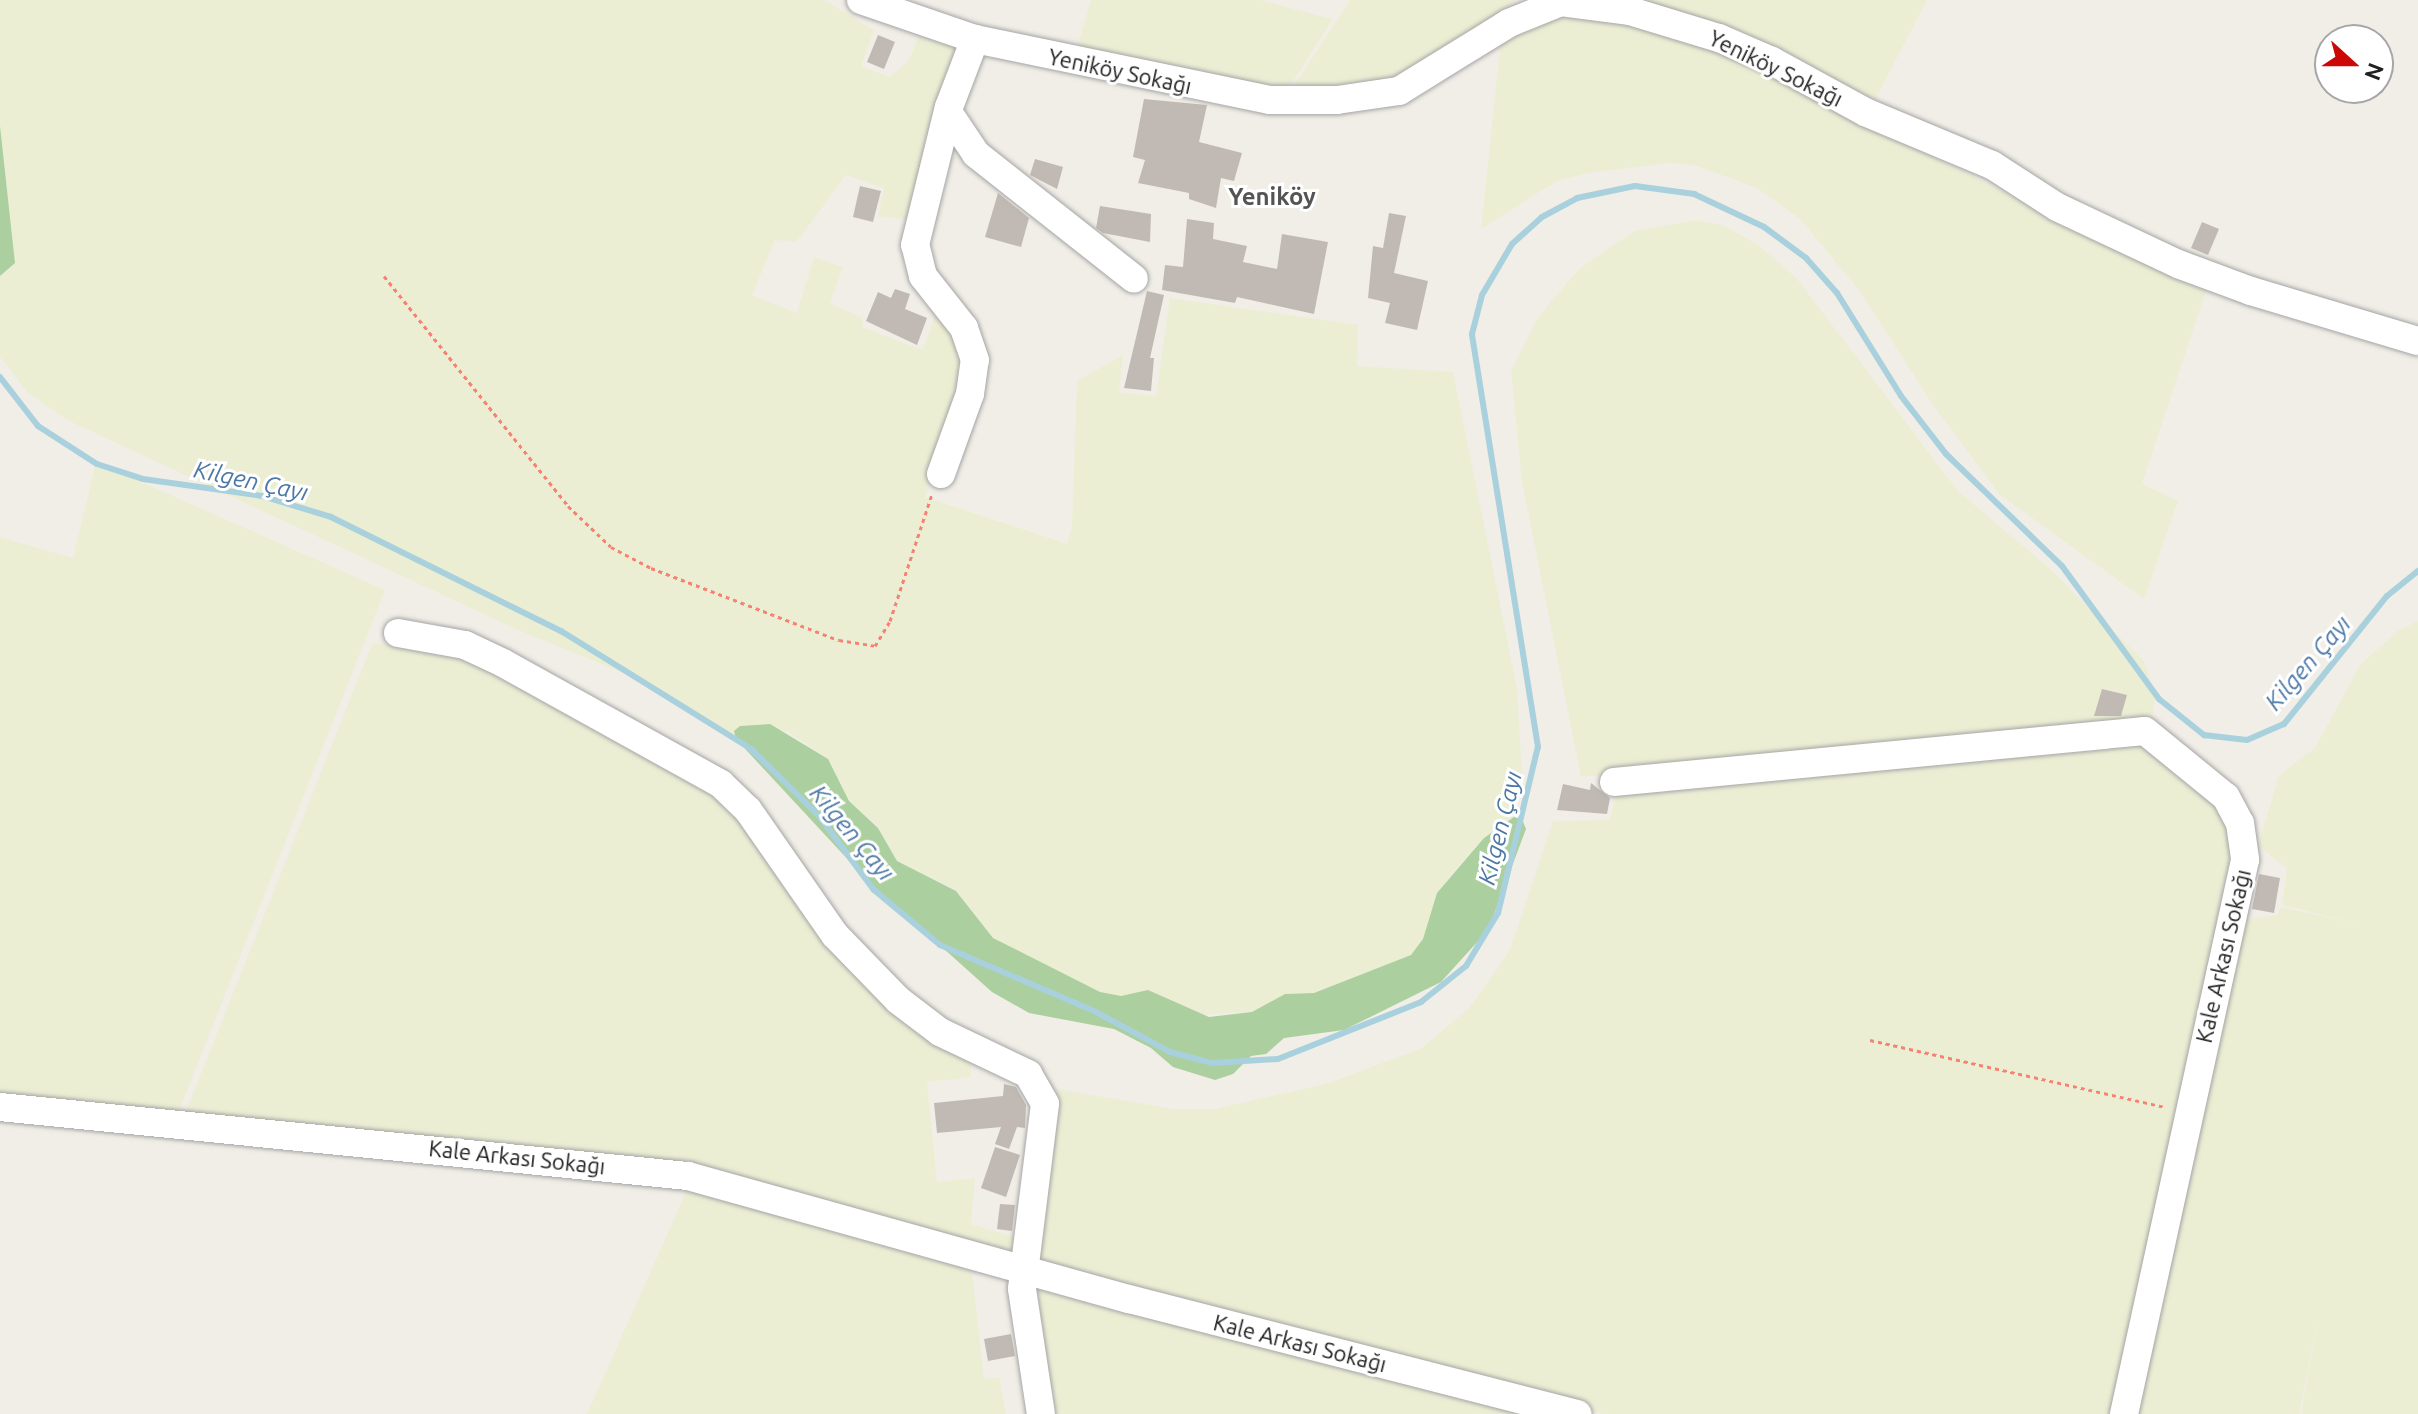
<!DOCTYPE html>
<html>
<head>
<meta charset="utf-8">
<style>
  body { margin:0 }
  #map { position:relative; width:2418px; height:1414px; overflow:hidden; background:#f1eee7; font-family:Ubuntu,sans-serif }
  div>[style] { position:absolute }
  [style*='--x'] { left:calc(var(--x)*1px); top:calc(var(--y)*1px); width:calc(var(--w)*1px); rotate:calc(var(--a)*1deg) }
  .farmland>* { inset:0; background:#eceed4 }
  .forest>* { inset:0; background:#abcf9e }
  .stream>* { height:6px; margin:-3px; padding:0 3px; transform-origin:3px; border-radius:3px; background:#a9d0dd }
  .building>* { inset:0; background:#c1bab4 }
  .path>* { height:3px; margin-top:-1.5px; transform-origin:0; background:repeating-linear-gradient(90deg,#f68273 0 4px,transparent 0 8px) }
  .roads { filter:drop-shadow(0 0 2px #a5a5a5) drop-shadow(0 0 2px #a5a5a5) }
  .minor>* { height:28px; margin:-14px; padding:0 14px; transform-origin:14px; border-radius:14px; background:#fff }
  span { translate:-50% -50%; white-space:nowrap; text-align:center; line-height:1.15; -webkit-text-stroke:6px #fff; paint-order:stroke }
  .street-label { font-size:22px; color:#212121 }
  .neighbourhood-label { font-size:24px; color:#545454; font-weight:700 }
  .water-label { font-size:24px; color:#4c78a7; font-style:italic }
  .north { position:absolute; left:2314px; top:24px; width:80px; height:80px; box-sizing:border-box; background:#fff; border:2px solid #a6a6a6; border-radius:50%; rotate:111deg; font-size:22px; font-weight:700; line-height:32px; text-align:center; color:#212121 }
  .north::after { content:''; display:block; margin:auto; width:28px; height:36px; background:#cb0806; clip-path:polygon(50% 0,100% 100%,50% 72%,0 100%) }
</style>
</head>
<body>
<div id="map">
  <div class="farmland">
    <div style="clip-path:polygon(0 0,824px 0,874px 30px,861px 66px,890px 77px,909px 60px,921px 31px,960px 45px,909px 220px,878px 216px,884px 188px,846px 175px,802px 235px,794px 242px,775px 240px,752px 295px,797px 313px,814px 257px,843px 267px,830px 303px,863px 318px,862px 327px,923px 350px,936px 312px,964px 348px,958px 398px,925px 497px,1067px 544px,1072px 525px,1077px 381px,1123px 355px,1119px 392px,1156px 396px,1170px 298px,1358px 325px,1357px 366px,1453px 372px,1517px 688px,1522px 775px,1514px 817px,1484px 838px,1447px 880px,1423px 939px,1411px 955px,1314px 993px,1285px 994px,1252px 1012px,1196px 1015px,1148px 990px,1121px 997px,1100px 992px,1034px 961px,993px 938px,956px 890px,897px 861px,878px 827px,849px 801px,828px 759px,787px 731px,734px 731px,736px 739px,640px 680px,516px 629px,67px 420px,27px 392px,0 357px,0 276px,15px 263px,0 126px)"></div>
    <div style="clip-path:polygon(1091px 0,1259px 0,1333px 19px,1287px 91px,1077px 49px)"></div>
    <div style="clip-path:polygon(1350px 0,1516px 0,1443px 51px,1382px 84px,1290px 92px)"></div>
    <div style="clip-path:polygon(1632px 0,1927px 0,1875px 100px,1761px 43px)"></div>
    <div style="clip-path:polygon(1603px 14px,1736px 58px,2052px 216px,2208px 285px,2142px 484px,2178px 501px,2144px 599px,2000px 495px,1931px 402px,1859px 290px,1800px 219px,1757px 188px,1694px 165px,1669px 163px,1587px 173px,1557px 181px,1481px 229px,1501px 40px,1560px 15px)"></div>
    <div style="clip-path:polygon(1696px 220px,1723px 225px,1760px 246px,1798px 280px,1958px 491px,2048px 567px,2144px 661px,2155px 696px,2152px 723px,1581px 777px,1522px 482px,1511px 371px,1538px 317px,1579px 269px,1634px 231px)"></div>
    <div style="clip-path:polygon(96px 462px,385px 590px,178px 1114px,0 1099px,0 537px,73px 558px)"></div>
    <div style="clip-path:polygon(2418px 621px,2418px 1414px,2301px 1414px,2318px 1318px,2299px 1414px,2130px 1414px,2235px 921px,2277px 915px,2281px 907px,2362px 925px,2282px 905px,2287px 868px,2258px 846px,2279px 775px,2315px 748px,2360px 665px,2399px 630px)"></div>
    <div style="clip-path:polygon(416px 641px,440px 644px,720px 790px,814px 915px,970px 1056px,971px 1077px,927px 1082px,937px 1182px,975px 1178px,971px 1224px,1014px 1237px,1009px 1259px,675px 1163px,184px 1116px,372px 644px)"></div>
    <div style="clip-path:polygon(2147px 742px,2238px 827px,2118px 1414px,1602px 1414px,1033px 1265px,1057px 1089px,1174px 1109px,1215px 1109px,1329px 1083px,1422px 1048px,1469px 1008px,1509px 952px,1553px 821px,1610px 820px,1616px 791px,1827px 766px,1822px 780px,1829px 765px)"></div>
    <div style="clip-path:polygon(687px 1190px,972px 1271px,984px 1379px,999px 1377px,1006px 1414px,587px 1414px)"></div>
    <div style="clip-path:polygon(1037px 1283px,1538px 1414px,1049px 1414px,1035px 1309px)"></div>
  </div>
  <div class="forest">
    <div style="clip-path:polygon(0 126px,15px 263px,0 276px)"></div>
    <div style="clip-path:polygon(770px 724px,828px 759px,849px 801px,878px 828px,897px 861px,956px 891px,993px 938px,1100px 992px,1121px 996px,1148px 990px,1209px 1017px,1252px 1012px,1285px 994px,1314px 993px,1411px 955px,1423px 939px,1437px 893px,1484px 838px,1514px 817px,1522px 819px,1526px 829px,1488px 930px,1441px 982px,1344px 1030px,1284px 1038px,1266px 1054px,1251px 1056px,1233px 1074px,1215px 1080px,1173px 1067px,1151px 1048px,1114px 1029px,1029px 1013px,992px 992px,866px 879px,736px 739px,734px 731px,740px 726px)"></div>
  </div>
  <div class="stream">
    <div style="--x:0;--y:377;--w:62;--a:52.2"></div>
    <div style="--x:38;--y:426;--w:70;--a:32.8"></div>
    <div style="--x:97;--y:464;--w:48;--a:18.1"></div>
    <div style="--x:143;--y:479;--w:120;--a:8.1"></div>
    <div style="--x:262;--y:496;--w:72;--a:16.9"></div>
    <div style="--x:331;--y:517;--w:257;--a:26.4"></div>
    <div style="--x:561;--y:631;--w:224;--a:31.8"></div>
    <div style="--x:751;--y:749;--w:95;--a:44.6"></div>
    <div style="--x:819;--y:816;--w:92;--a:53.4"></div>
    <div style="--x:874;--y:890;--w:86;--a:39.8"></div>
    <div style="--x:940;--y:945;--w:170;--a:23.2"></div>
    <div style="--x:1096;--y:1012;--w:84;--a:28.4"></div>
    <div style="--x:1170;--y:1052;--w:43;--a:14.7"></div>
    <div style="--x:1212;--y:1063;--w:66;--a:-3.5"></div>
    <div style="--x:1278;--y:1059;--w:154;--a:-21.7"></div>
    <div style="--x:1421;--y:1002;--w:58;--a:-38.7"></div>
    <div style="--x:1466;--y:966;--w:62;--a:-58.9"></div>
    <div style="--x:1498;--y:913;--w:171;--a:-76.5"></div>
    <div style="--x:1538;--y:747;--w:418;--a:-99.1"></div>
    <div style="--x:1472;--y:334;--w:40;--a:-75.6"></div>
    <div style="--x:1482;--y:295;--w:59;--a:-59.5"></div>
    <div style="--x:1512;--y:244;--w:40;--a:-42"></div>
    <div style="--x:1542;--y:217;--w:40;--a:-28"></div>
    <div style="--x:1577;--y:198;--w:59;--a:-11.7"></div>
    <div style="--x:1635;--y:186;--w:60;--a:7.7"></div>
    <div style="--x:1694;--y:194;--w:77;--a:25.2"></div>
    <div style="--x:1764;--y:227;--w:52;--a:36.4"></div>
    <div style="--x:1806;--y:258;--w:47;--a:48.5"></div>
    <div style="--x:1837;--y:293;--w:121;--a:58.1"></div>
    <div style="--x:1901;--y:396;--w:73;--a:52.2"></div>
    <div style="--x:1946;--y:454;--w:161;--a:44"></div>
    <div style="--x:2062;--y:566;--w:165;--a:53.9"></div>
    <div style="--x:2159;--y:699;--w:58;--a:38.7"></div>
    <div style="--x:2204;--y:735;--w:43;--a:6.6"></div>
    <div style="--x:2247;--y:740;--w:40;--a:-23.4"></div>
    <div style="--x:2284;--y:724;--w:164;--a:-51.2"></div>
    <div style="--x:2387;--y:596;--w:40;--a:-39"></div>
  </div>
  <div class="building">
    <div style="clip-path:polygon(878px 35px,895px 42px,884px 69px,867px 62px)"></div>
    <div style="clip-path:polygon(1144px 99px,1207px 105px,1199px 142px,1242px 153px,1234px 181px,1221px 178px,1216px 208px,1189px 199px,1189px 193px,1138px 183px,1145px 160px,1133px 157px)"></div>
    <div style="clip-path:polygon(1035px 159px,1063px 167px,1057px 189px,1030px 175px)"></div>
    <div style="clip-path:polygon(860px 186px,881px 191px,873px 222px,853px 217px)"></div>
    <div style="clip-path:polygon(998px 193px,1029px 218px,1021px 247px,985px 237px)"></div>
    <div style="clip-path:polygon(1100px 206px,1151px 214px,1150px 242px,1103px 233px,1096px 228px)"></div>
    <div style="clip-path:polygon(1389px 213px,1406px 216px,1394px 273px,1428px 281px,1417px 330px,1385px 323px,1390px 303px,1368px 298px,1373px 246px,1383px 248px)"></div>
    <div style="clip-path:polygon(1187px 219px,1214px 223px,1213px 239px,1247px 246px,1243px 262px,1277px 269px,1282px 234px,1328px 242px,1314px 314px,1237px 297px,1235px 303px,1162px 290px,1165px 265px,1183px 267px)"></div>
    <div style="clip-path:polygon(2202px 222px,2219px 229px,2208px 255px,2191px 248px)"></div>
    <div style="clip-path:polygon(895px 289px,910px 294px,905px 309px,927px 318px,917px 345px,866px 321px,878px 292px,891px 298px)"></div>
    <div style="clip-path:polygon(1147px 291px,1164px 295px,1150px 358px,1154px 358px,1151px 391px,1124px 388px)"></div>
    <div style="clip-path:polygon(2102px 689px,2127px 695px,2121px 716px,2094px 716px)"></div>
    <div style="clip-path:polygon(1591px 783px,1610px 798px,1607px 814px,1557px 810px,1563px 784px,1590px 790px)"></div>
    <div style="clip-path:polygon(2259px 874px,2280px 878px,2274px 913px,2252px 909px)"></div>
    <div style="clip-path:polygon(1004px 1084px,1016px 1087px,1026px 1105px,1025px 1128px,1017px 1127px,1009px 1149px,995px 1144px,1001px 1127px,937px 1133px,934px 1103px,1003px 1096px)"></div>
    <div style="clip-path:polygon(995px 1147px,1020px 1155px,1006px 1197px,981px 1188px)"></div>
    <div style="clip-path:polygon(1000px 1204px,1015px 1205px,1012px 1231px,997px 1229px)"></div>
    <div style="clip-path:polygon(1011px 1334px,1015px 1356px,988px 1361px,984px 1339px)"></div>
  </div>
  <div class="path">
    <div style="--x:384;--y:276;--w:295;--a:51.3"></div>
    <div style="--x:568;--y:506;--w:59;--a:43.6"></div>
    <div style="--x:611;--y:547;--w:45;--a:27.7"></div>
    <div style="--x:651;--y:568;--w:201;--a:21"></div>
    <div style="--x:839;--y:640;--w:36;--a:9"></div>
    <div style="--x:875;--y:646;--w:29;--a:-59"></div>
    <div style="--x:890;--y:621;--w:134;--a:-71.7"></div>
    <div style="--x:1870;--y:1040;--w:303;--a:12.8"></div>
  </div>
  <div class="roads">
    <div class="minor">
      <div style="--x:861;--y:0;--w:120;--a:18.9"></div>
      <div style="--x:975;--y:39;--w:301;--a:11.7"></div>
      <div style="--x:1270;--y:100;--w:67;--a:0"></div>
      <div style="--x:1337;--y:100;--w:63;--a:-8.3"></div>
      <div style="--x:1399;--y:91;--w:129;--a:-31.7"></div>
      <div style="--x:1509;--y:23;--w:56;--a:-22"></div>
      <div style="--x:1561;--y:2;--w:70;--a:7.4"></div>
      <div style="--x:1630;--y:11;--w:93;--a:16.9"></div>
      <div style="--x:1719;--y:38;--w:58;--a:23.5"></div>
      <div style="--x:1772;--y:61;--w:106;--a:28.7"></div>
      <div style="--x:1865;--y:112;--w:138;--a:22.7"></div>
      <div style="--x:1992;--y:165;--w:77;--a:32.9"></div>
      <div style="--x:2057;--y:207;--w:134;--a:25.2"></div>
      <div style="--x:2178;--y:264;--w:78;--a:20.3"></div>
      <div style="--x:2251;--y:291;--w:174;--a:16.7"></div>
      <div style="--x:948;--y:112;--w:50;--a:56.3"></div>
      <div style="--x:976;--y:154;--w:201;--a:38.3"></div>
      <div style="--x:941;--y:474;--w:85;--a:-70.1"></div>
      <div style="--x:970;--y:394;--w:34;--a:-82"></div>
      <div style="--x:975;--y:360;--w:34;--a:-109"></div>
      <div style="--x:964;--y:328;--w:66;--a:-128.3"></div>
      <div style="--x:923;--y:276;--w:32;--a:-104"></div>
      <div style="--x:915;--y:245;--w:142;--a:-76.2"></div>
      <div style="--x:949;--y:107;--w:73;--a:-69.1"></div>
      <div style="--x:398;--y:633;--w:68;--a:10.2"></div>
      <div style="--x:465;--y:645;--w:42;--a:25.3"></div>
      <div style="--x:503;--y:663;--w:249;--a:29"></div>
      <div style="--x:721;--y:784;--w:37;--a:44"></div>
      <div style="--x:748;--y:810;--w:152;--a:55.2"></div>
      <div style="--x:835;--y:935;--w:91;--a:45.9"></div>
      <div style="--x:898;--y:1000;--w:53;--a:37.3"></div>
      <div style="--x:940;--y:1032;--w:98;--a:25.5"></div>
      <div style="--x:1028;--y:1074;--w:34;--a:60"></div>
      <div style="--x:1045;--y:1104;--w:186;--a:97.1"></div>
      <div style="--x:1022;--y:1289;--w:126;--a:81.4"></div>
      <div style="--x:1614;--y:782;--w:533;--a:-5.49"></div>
      <div style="--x:2145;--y:731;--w:104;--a:39.2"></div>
      <div style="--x:2226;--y:797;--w:30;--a:62"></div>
      <div style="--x:2240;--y:823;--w:37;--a:82"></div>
      <div style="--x:2245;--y:860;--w:567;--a:102.32"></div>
      <div style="--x:0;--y:1107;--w:691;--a:5.73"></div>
      <div style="--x:688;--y:1176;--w:458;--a:15.6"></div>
      <div style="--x:1129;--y:1299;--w:463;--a:14.4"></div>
    </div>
  </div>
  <div class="street-label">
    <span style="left:1776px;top:68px;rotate:26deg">Yeniköy Sokağı</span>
    <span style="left:1120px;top:71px;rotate:12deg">Yeniköy Sokağı</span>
    <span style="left:2223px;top:956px;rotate:-77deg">Kale Arkası Sokağı</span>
    <span style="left:517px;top:1157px;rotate:6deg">Kale Arkası Sokağı</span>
    <span style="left:1300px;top:1343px;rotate:14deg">Kale Arkası Sokağı</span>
  </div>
  <div class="neighbourhood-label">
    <span style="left:1272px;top:197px">Yeniköy</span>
  </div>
  <div class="water-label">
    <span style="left:251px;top:481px;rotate:12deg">Kilgen Çayı</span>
    <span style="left:2308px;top:663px;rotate:-49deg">Kilgen Çayı</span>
    <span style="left:1500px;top:828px;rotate:-76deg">Kilgen Çayı</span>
    <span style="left:852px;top:833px;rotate:50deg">Kilgen Çayı</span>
  </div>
  <div class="north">N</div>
</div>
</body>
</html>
